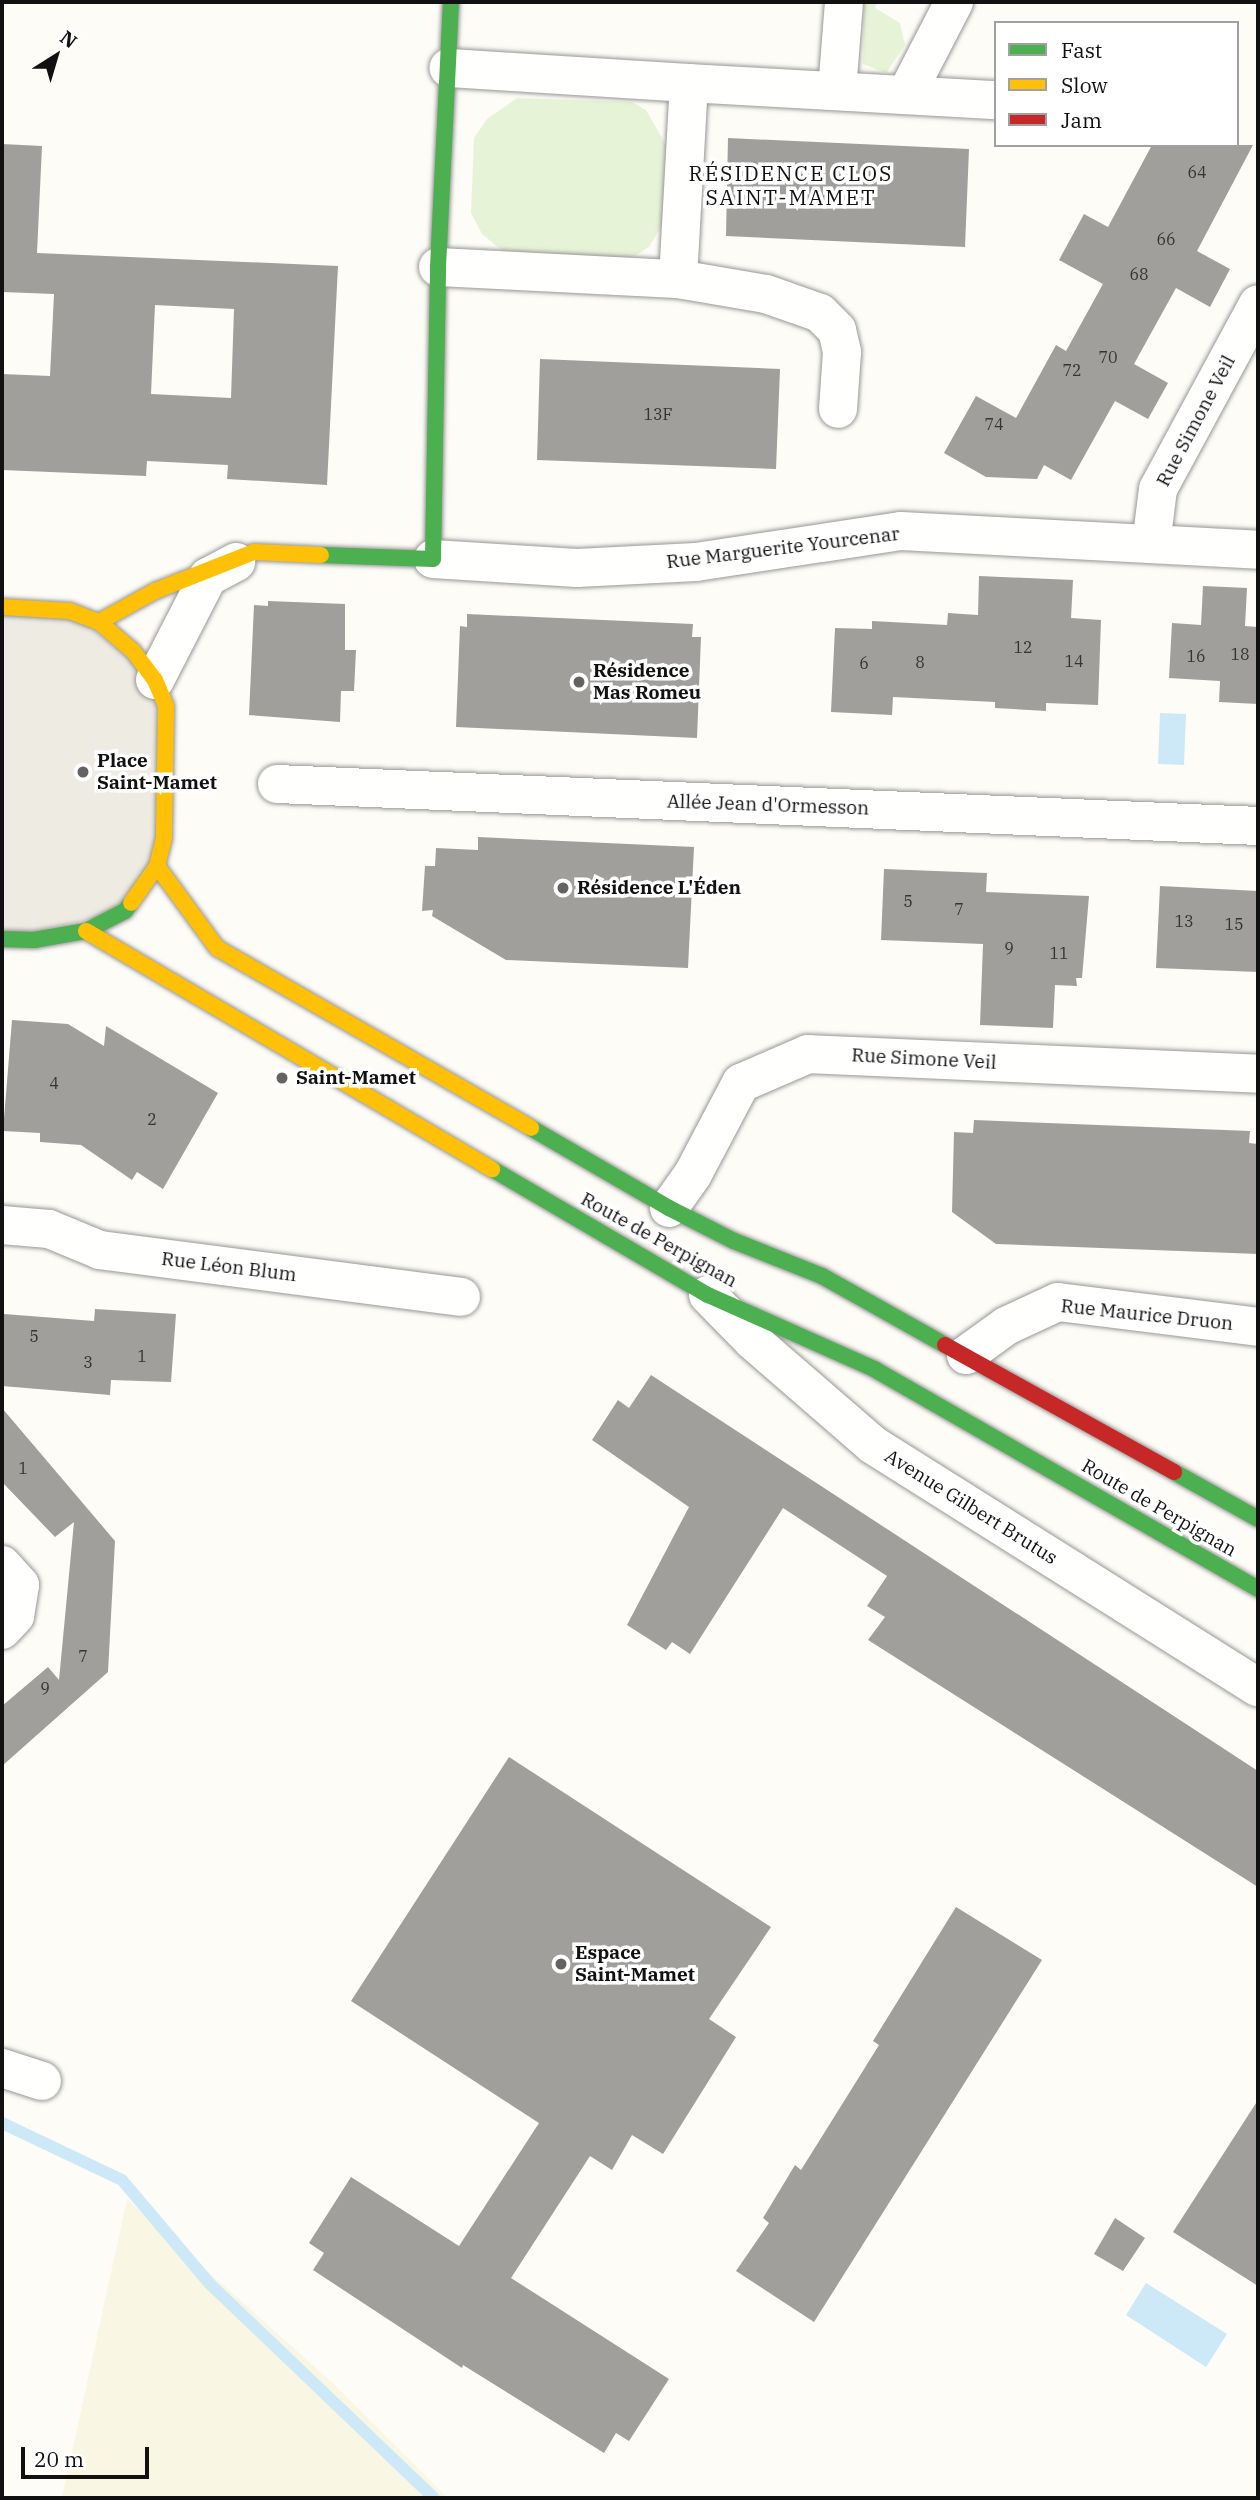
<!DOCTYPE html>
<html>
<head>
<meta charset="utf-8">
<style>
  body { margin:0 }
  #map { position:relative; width:1260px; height:2500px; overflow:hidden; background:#fdfcf7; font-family:"IBM Plex Serif",serif }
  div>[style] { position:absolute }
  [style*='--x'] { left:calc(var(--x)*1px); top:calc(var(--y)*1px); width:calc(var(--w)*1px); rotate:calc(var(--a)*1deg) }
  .farmland>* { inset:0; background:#f9f7e4 }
  .green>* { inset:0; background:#e7f3d7 }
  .plaza>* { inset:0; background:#edebe2 }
  .water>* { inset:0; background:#cde8f7 }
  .stream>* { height:12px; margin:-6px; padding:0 6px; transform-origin:6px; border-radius:6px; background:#cde8f7 }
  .building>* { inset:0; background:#a19f9c }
  .roads { filter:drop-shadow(0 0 2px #979795) drop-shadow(0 0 2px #979795) }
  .street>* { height:38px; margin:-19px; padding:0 19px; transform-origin:19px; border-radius:19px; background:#fffffe }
  .fast>* { height:16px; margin:-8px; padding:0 8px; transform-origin:8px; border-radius:8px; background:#4caf50 }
  .slow>* { height:16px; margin:-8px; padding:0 8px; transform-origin:8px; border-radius:8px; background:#ffc107 }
  .jam>* { height:16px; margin:-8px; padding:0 8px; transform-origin:8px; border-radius:8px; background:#c62828 }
  .dots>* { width:19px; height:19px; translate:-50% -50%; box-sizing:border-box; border:4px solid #fff; border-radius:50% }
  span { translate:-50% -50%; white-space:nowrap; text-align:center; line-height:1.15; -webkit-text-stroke:7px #fff; paint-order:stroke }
  .number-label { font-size:16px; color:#353434 }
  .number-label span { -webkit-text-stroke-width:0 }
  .street-label { font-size:19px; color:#111 }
  .poi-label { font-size:19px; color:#111; font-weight:700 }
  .left { translate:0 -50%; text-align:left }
  .neighbourhood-label { font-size:21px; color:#111; letter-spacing:2px }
  .frame { position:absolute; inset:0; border:4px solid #111; pointer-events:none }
  .legend { position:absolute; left:994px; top:21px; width:245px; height:126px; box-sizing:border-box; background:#fff; border:2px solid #a0a0a0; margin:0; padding:9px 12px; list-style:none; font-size:21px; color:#111 }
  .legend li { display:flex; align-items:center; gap:14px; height:35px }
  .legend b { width:35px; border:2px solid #a0a0a0 }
  .north { position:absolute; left:21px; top:21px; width:70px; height:70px; -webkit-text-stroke:5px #fff; paint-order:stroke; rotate:37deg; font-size:19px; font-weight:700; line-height:28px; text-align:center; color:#111 }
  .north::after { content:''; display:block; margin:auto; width:24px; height:32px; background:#111; clip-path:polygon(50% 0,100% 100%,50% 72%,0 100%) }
  .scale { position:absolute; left:21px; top:2447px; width:128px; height:32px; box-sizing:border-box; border:4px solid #111; border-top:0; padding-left:9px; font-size:21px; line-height:24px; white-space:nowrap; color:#111; -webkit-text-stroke:5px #fff; paint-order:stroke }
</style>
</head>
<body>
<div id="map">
  <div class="farmland">
    <div style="clip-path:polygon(127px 2199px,334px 2384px,448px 2498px,62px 2498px)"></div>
  </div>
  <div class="green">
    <div style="clip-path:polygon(864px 2px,877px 2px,875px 8px,900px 23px,905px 45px,886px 73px,863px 64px)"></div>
    <div style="clip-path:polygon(517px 98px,632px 102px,646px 110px,666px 145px,664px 222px,649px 247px,625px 262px,504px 252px,482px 234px,471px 213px,474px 138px,487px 119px)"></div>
  </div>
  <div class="plaza">
    <div style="clip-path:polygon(2px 607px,70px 611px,155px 680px,164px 838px,125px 911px,2px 939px)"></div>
  </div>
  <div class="water">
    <div style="clip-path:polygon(1160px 713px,1186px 714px,1184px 765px,1158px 764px)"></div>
    <div style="clip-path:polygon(1146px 2283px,1227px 2334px,1206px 2367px,1126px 2315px)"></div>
  </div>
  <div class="stream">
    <div style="--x:2;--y:2123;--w:133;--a:25.4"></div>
    <div style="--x:122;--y:2180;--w:136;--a:49.8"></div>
    <div style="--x:210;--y:2284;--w:310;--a:43.7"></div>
  </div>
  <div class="building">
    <div style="clip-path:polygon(728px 138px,969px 149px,965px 247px,726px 236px)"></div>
    <div style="clip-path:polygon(evenodd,2px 144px,42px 146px,37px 253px,338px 266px,327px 485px,227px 479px,228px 465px,147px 461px,146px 476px,2px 470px,2px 374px,50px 376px,54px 294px,2px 292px,2px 144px,155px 305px,234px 309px,231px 398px,151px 394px,155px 305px)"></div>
    <div style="clip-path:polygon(1152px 145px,1253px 145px,1197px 251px,1230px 269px,1210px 307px,1176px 288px,1134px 364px,1168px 383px,1148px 419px,1115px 401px,1071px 480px,1044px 465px,1037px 479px,986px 477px,944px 453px,976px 396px,1016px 418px,1056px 345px,1066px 351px,1103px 284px,1059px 260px,1084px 214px,1108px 227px)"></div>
    <div style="clip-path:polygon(540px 359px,780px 369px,776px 469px,537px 460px)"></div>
    <div style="clip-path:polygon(979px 576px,1073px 580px,1071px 618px,1101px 620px,1098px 705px,1046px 703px,1046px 711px,995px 708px,995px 702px,893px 697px,892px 715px,831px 712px,835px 628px,872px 629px,872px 621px,947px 625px,948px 613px,978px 615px)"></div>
    <div style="clip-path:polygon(1203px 586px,1247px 588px,1245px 626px,1258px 627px,1258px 704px,1219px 702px,1220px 681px,1169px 678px,1172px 623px,1201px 625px)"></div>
    <div style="clip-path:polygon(268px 601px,345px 604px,345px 650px,356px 650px,354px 691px,341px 691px,340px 722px,249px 715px,254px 605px,268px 606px)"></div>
    <div style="clip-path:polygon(467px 614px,693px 624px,692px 637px,701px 637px,697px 738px,456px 727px,460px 626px,467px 627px)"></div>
    <div style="clip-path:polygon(478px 837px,694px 847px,688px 968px,506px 960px,432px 916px,433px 910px,422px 911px,425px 866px,435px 866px,436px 848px,478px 850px)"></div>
    <div style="clip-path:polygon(884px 869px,987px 873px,986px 892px,1089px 896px,1082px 978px,1076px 978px,1077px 986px,1055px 985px,1053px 1028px,980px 1025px,983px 944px,881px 940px)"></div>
    <div style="clip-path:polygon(1160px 886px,1258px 891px,1258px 972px,1156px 968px)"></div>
    <div style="clip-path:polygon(12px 1020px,68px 1024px,104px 1046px,106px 1026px,218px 1093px,163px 1189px,137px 1172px,132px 1180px,81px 1145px,40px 1142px,40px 1133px,3px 1131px)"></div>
    <div style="clip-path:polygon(974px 1120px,1250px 1131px,1249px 1143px,1258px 1144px,1258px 1254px,996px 1244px,952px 1212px,954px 1132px,973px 1133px)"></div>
    <div style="clip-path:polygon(95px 1309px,176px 1314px,171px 1382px,111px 1380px,110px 1395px,2px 1386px,4px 1314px,94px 1321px)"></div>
    <div style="clip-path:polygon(651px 1375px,1258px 1771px,1258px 1887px,868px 1640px,885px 1617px,867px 1606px,887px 1576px,783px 1508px,690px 1654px,672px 1642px,666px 1650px,627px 1625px,689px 1507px,592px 1440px,618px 1400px,629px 1408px)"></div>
    <div style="clip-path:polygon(2px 1408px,115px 1541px,108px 1672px,2px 1766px,2px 1706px,48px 1667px,59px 1680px,74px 1522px,55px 1537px,2px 1482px)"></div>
    <div style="clip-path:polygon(509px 1757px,771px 1927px,709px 2019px,736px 2037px,663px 2154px,632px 2135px,612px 2170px,590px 2156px,511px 2278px,669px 2379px,629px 2441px,616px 2433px,604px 2453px,463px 2365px,462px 2368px,313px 2270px,324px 2253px,309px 2243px,351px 2177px,459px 2246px,539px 2123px,351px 2001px)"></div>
    <div style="clip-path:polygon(956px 1907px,1042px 1960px,814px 2322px,736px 2271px,769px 2223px,763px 2218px,795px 2165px,801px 2170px,846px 2098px,879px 2045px,873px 2041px)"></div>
    <div style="clip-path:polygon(1258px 2100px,1258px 2286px,1173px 2232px)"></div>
    <div style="clip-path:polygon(1115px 2218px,1145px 2238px,1123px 2271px,1094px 2254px)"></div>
  </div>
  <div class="roads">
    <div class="street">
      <div style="--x:689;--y:83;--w:307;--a:3.2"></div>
      <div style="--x:837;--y:91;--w:89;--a:-85.5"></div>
      <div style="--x:906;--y:95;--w:105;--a:-62.7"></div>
      <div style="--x:438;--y:267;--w:240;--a:2.9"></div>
      <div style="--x:678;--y:279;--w:196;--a:-86.8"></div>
      <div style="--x:689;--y:83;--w:241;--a:-176.4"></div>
      <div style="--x:678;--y:279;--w:89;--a:9.7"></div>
      <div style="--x:766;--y:294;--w:57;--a:19.4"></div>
      <div style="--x:820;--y:313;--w:24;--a:45"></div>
      <div style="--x:837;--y:330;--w:23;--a:77"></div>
      <div style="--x:842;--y:352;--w:57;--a:94"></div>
      <div style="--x:1151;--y:544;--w:55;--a:-82.7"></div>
      <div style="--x:1158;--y:489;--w:210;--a:-61.6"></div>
      <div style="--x:433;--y:559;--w:144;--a:3.6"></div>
      <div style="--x:577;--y:568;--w:119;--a:-2.9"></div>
      <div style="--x:696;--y:562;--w:207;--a:-8.6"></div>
      <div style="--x:901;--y:531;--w:358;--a:3"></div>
      <div style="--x:155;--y:680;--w:116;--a:-62.8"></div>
      <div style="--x:208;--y:577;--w:32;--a:-28"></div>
      <div style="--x:277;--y:784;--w:982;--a:2.45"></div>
      <div style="--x:669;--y:1208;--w:42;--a:-54.8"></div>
      <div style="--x:693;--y:1174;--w:103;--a:-62.2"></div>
      <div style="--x:741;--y:1083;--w:73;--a:-23.4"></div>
      <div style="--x:808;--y:1054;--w:450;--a:2.5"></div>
      <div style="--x:2;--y:1225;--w:47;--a:4.9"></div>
      <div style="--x:49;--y:1229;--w:55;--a:22.4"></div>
      <div style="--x:100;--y:1250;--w:364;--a:7.4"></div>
      <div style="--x:708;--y:1295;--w:64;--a:45.6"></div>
      <div style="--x:753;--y:1341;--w:159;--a:40.9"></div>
      <div style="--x:873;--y:1445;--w:455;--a:32.2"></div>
      <div style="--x:966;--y:1355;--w:49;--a:-35.9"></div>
      <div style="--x:1006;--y:1326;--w:57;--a:-24.8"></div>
      <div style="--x:1058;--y:1302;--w:202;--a:7.1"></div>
      <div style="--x:2;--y:1565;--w:27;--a:48"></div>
      <div style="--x:20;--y:1585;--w:31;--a:99"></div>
      <div style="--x:15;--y:1616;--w:19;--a:133"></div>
      <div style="--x:2;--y:2068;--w:42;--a:18"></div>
    </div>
    <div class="fast">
      <div style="--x:321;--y:555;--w:112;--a:2"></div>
      <div style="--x:433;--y:559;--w:292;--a:-89"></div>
      <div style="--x:438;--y:267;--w:265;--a:-87.2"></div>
      <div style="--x:2;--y:939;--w:32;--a:2"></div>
      <div style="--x:34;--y:940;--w:53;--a:-9.8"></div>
      <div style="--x:86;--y:931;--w:44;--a:-27.1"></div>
      <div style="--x:125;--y:911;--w:10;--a:-53"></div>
      <div style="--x:531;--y:1128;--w:160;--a:30.1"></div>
      <div style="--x:669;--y:1208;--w:73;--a:26.9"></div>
      <div style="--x:734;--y:1241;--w:95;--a:21.7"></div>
      <div style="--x:822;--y:1276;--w:141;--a:29.3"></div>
      <div style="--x:492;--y:1169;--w:250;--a:30.3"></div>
      <div style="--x:708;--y:1295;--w:182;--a:24"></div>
      <div style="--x:874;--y:1369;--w:443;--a:29.8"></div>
      <div style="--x:1174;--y:1472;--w:96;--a:29.2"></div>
    </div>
    <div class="slow">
      <div style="--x:2;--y:607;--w:68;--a:3.4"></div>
      <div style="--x:70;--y:611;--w:31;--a:21"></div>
      <div style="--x:99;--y:622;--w:45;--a:40.5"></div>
      <div style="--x:133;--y:651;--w:36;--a:53"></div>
      <div style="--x:155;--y:680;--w:28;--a:67"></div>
      <div style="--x:166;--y:706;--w:132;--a:90.9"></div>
      <div style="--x:164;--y:838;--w:29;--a:104"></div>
      <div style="--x:157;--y:866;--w:45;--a:125.1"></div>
      <div style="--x:99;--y:622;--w:64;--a:-29"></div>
      <div style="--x:155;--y:591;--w:106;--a:-21.5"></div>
      <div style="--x:254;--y:552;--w:67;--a:2.6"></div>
      <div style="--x:157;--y:866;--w:102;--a:53.8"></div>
      <div style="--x:217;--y:948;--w:362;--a:29.8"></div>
      <div style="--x:86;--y:931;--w:471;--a:30.4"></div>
    </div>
    <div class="jam">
      <div style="--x:945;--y:1345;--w:262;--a:29"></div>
    </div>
  </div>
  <div class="dots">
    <div style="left:579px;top:682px;background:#646362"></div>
    <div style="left:83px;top:772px;background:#646362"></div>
    <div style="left:563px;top:888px;background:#646362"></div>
    <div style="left:282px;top:1078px;background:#646362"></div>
    <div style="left:561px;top:1964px;background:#646362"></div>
  </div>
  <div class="number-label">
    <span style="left:1197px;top:172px">64</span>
    <span style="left:1166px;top:239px">66</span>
    <span style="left:1139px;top:274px">68</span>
    <span style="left:1108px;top:357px">70</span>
    <span style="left:1072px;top:370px">72</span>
    <span style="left:658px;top:414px">13F</span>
    <span style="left:994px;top:424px">74</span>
    <span style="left:1023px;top:647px">12</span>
    <span style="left:1240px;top:654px">18</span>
    <span style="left:1196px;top:656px">16</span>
    <span style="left:1074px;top:661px">14</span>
    <span style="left:920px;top:662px">8</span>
    <span style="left:864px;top:663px">6</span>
    <span style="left:908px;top:901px">5</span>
    <span style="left:959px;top:909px">7</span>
    <span style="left:1184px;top:921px">13</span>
    <span style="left:1234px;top:924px">15</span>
    <span style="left:1009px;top:948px">9</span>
    <span style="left:1059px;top:953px">11</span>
    <span style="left:54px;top:1083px">4</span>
    <span style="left:152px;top:1119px">2</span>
    <span style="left:34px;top:1336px">5</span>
    <span style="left:142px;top:1356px">1</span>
    <span style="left:88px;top:1362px">3</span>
    <span style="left:23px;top:1468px">1</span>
    <span style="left:83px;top:1656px">7</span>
    <span style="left:45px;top:1688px">9</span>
  </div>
  <div class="street-label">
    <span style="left:1196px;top:421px;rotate:-62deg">Rue Simone Veil</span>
    <span style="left:783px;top:548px;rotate:-7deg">Rue Marguerite Yourcenar</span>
    <span style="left:768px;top:805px;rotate:2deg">Allée Jean d'Ormesson</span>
    <span style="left:924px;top:1059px;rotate:3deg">Rue Simone Veil</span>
    <span style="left:659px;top:1240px;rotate:29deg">Route de Perpignan</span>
    <span style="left:229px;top:1267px;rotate:7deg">Rue Léon Blum</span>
    <span style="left:1147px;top:1315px;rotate:6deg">Rue Maurice Druon</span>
    <span style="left:971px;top:1507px;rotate:32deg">Avenue Gilbert Brutus</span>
    <span style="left:1159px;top:1508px;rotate:30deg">Route de Perpignan</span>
  </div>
  <div class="poi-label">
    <span class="left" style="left:593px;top:682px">Résidence<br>Mas Romeu</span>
    <span class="left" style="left:97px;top:772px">Place<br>Saint-Mamet</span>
    <span class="left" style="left:577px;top:888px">Résidence L'Éden</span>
    <span class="left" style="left:296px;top:1078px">Saint-Mamet</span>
    <span class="left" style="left:575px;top:1964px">Espace<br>Saint-Mamet</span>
  </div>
  <div class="neighbourhood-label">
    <span style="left:791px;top:185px">RÉSIDENCE CLOS<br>SAINT-MAMET</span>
  </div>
  <div class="frame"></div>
  <ul class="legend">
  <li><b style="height:9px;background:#4caf50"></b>Fast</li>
  <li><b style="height:9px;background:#ffc107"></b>Slow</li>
  <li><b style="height:9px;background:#c62828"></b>Jam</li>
  </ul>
  <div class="north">N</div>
  <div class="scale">20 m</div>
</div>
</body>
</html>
